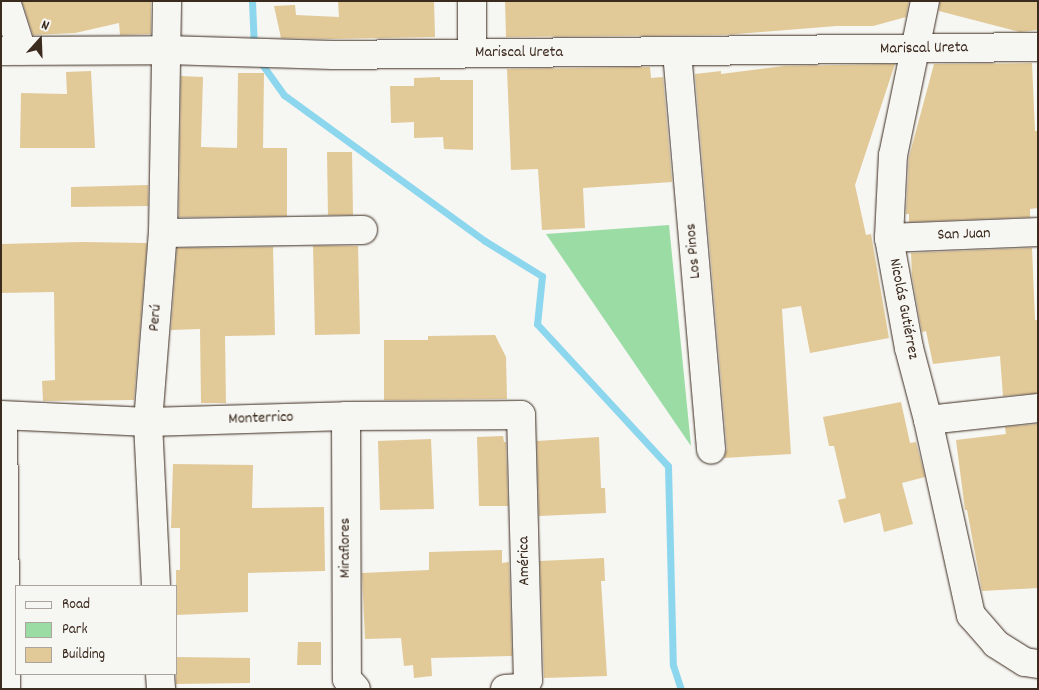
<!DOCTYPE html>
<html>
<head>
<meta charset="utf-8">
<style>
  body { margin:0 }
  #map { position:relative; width:1039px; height:690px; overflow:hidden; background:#f6f6f2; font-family:Dekko,sans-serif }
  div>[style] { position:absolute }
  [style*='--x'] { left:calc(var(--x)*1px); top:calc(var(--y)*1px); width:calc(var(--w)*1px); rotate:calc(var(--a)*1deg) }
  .green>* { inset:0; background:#9bdca5 }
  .stream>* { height:7px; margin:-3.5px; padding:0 3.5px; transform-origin:3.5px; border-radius:3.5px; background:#8dd7ee }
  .building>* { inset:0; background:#e2c998 }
  .roads { filter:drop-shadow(0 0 1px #3b2a1e) drop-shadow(0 0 1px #3b2a1e) }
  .street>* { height:28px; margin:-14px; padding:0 14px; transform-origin:14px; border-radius:14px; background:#f6f6f2 }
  span { translate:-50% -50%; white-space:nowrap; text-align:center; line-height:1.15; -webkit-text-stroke:4px #f6f6f2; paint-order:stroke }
  .street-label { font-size:16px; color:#3b2a1e }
  .frame { position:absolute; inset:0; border:2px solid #3b2a1e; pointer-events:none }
  .legend { position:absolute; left:15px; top:585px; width:162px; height:90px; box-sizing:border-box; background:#f6f6f2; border:1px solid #aba49d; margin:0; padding:6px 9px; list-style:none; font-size:15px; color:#3b2a1e }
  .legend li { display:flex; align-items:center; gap:10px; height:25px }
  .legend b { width:25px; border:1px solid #aba49d }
  .north { position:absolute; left:15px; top:15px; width:50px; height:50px; -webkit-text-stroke:4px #f6f6f2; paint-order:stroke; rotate:20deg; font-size:14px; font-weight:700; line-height:20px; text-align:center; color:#3b2a1e }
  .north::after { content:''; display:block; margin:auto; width:18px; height:22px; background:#3b2a1e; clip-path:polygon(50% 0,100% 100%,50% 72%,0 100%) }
</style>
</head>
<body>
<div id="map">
  <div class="green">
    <div style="clip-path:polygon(669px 225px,691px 446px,546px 234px)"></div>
  </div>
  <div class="stream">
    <div style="--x:252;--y:1;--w:47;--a:87.6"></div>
    <div style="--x:259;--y:60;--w:43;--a:54.5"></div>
    <div style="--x:284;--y:95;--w:248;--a:36"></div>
    <div style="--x:485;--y:241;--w:67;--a:31.6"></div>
    <div style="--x:542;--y:276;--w:48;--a:95.9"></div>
    <div style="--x:537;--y:324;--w:193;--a:47.3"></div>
    <div style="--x:668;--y:466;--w:199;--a:88.6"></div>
    <div style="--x:673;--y:665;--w:25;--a:72"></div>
  </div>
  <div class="building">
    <div style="clip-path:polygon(22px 1px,151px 1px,151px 34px,120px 35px,119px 23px,75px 33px,33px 35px)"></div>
    <div style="clip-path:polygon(338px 1px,434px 1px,435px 37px,333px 39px,281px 38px,274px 6px,295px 5px,296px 15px,339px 17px)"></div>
    <div style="clip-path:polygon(505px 1px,909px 1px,906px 17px,873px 26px,836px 26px,724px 35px,506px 37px)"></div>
    <div style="clip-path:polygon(940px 1px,1038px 1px,1038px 30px,1020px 32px,939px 11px)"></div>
    <div style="clip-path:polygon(1032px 63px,1035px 131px,1038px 131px,1038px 208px,1030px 209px,1030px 217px,909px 222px,909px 214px,906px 214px,909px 157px,934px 64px)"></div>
    <div style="clip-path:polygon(895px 64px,855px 185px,866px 235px,871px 234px,889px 338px,810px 353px,801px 306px,782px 309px,791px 454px,724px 458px,727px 449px,695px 74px,721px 71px,721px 74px,784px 66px)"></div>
    <div style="clip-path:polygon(650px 67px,651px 78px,663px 77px,672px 182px,583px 188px,585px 228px,542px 230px,538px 169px,511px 170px,507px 69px)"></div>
    <div style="clip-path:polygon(91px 71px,95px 148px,20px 148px,21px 93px,67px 94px,66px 72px)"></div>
    <div style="clip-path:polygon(238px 73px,264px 73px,263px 148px,287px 148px,287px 216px,179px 217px,181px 76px,203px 77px,201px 147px,237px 148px)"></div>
    <div style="clip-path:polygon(440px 77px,440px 80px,473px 80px,473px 150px,444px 149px,443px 137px,414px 138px,414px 122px,391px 123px,390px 86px,414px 86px,414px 78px)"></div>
    <div style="clip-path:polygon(327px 152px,352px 152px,353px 215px,328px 215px)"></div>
    <div style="clip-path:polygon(148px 185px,148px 206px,71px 207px,71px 187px)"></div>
    <div style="clip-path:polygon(83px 242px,147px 243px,134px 400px,43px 401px,42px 381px,55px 380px,54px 292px,1px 293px,1px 244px)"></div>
    <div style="clip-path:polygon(313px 246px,358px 246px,360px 334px,315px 335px)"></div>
    <div style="clip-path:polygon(273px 247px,275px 335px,225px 336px,226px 403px,201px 403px,200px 329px,171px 330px,177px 248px)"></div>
    <div style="clip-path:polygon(1032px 248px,1035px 320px,1038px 320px,1038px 393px,1003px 396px,1000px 356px,933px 364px,926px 331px,922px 332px,912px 276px,911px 253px)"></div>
    <div style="clip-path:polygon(495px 335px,506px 357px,507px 399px,384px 400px,384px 340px,428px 340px,428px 336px)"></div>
    <div style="clip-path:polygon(901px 402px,910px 443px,916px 442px,925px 477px,902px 483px,913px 524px,884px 532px,880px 513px,844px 523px,838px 500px,846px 498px,834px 446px,829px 446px,823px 417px)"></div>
    <div style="clip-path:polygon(1038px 424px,1038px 588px,982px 591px,967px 510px,965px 510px,956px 440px,1006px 434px,1005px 427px)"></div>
    <div style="clip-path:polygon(503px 436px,504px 442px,506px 442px,508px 506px,479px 506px,477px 437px)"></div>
    <div style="clip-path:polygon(599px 437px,601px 488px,605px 488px,606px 513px,539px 516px,537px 441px)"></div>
    <div style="clip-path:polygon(431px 439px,434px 509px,380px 510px,378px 441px)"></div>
    <div style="clip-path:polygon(173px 464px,253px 465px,252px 508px,324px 507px,325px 571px,248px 573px,248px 612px,176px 615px,176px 570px,180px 570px,180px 528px,171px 528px)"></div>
    <div style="clip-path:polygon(502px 550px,502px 563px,509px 562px,512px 656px,431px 658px,432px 676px,414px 678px,413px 665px,404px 666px,401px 638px,365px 639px,362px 573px,429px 570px,429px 552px)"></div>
    <div style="clip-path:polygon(604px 558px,605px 581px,601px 581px,607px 676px,544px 678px,540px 561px)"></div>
    <div style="clip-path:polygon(298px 642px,321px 642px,321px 665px,297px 665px)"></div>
    <div style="clip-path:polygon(176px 657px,250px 658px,250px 683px,176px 684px)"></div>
  </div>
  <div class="roads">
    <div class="street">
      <div style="--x:6;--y:1;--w:52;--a:72.3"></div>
      <div style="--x:925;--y:1;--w:157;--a:101.7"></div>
      <div style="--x:893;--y:155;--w:83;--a:92.8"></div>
      <div style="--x:889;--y:238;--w:112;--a:79.7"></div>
      <div style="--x:909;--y:348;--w:74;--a:75.2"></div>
      <div style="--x:928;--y:420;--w:200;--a:77.6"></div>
      <div style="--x:971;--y:615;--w:38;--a:49"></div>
      <div style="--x:996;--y:644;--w:34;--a:32"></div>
      <div style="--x:1025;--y:662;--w:13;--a:9"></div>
      <div style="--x:1;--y:51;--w:165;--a:-0.3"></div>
      <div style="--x:166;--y:50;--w:167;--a:1.7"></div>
      <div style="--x:333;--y:55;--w:705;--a:-0.65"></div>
      <div style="--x:677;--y:52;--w:399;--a:85.1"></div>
      <div style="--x:472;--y:53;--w:52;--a:-90"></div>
      <div style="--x:163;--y:233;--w:200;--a:-0.9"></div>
      <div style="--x:889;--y:238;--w:149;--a:-2.3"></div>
      <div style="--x:1;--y:415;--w:147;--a:2.7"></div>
      <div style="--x:148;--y:422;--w:198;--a:-1.7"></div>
      <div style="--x:346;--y:416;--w:175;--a:-0.3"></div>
      <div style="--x:521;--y:415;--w:265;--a:88.5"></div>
      <div style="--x:528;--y:680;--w:11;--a:135"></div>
      <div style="--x:520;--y:688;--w:15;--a:176"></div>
      <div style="--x:3;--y:416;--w:273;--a:89.4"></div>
      <div style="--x:346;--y:416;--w:263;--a:89.8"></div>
      <div style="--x:347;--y:679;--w:13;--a:48"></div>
      <div style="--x:928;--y:420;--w:111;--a:-6.2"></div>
      <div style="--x:156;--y:586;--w:164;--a:-92.8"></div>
      <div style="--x:148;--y:422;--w:190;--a:-85.5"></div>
      <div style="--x:163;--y:233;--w:232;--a:-89"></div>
      <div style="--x:160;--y:674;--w:15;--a:86"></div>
    </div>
  </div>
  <div class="street-label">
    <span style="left:924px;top:49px;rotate:-1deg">Mariscal Ureta</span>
    <span style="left:519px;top:53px">Mariscal Ureta</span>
    <span style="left:964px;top:235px;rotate:-2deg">San Juan</span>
    <span style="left:694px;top:251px;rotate:-95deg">Los Pinos</span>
    <span style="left:903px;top:309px;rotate:79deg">Nicolás Gutiérrez</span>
    <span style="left:156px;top:318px;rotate:-85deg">Perú</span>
    <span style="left:261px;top:419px;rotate:-2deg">Monterrico</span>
    <span style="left:346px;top:548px;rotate:-90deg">Miraflores</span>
    <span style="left:525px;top:561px;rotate:-91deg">América</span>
  </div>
  <div class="frame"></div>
  <ul class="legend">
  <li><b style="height:6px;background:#f6f6f2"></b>Road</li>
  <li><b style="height:14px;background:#9bdca5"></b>Park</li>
  <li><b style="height:14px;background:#e2c998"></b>Building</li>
  </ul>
  <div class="north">N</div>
</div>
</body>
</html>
